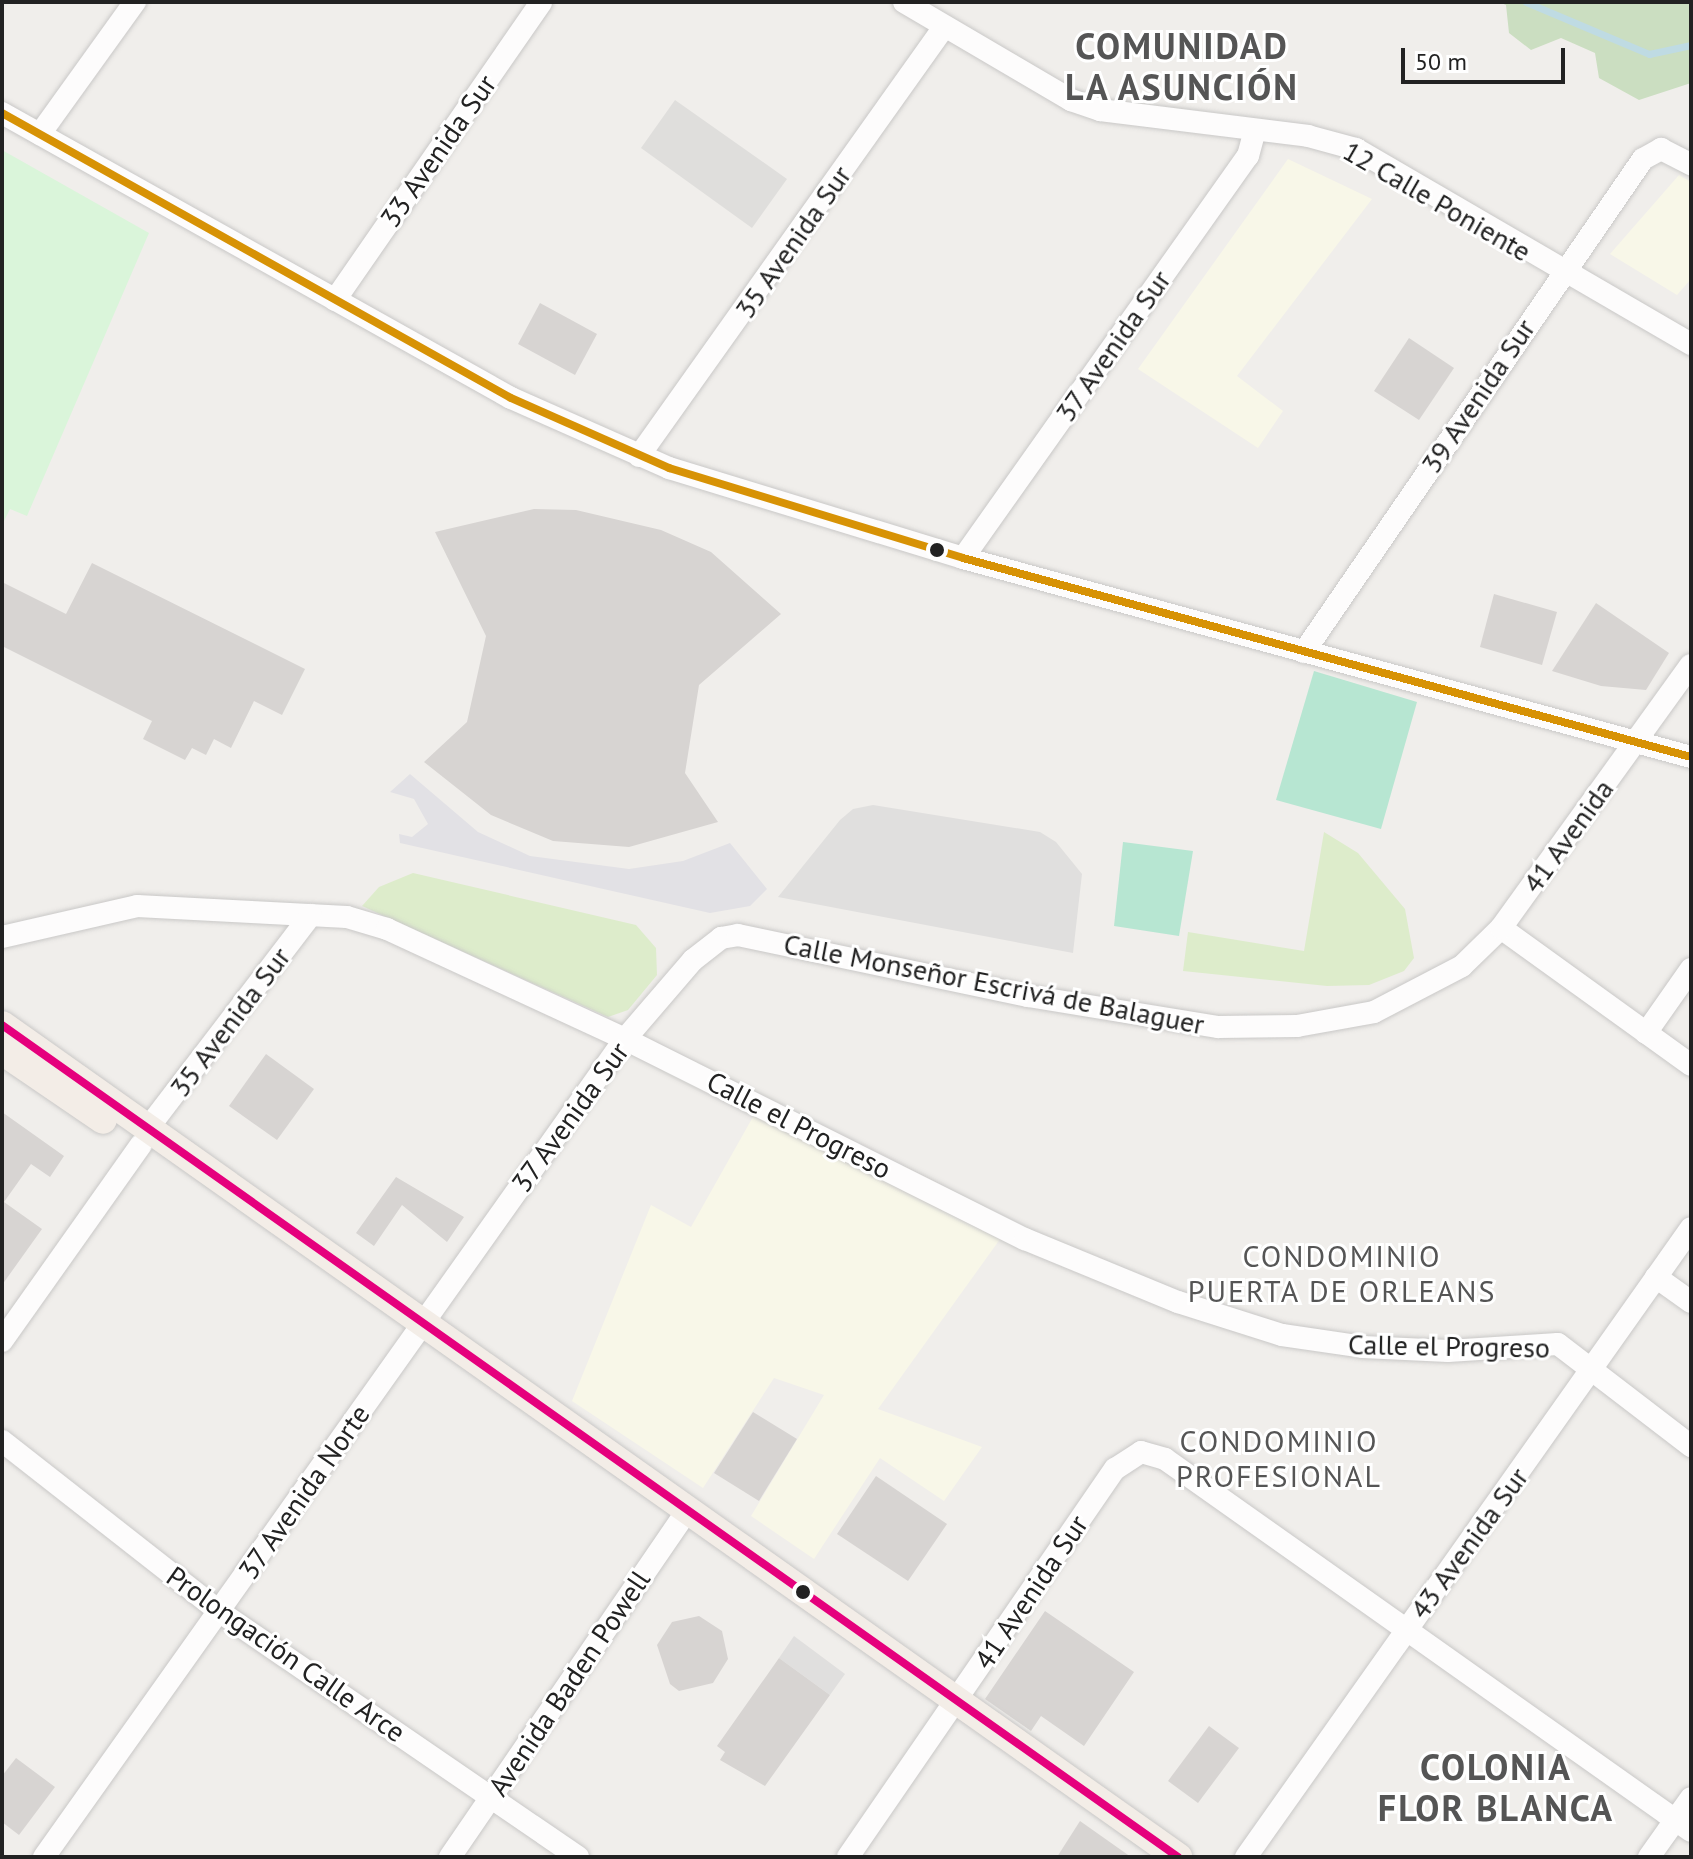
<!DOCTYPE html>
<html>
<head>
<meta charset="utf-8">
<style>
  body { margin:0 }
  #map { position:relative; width:1693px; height:1859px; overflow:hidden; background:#f0eeeb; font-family:"PT Sans",sans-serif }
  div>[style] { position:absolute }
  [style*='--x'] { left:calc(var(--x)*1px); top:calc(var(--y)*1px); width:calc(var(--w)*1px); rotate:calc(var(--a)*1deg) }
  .residential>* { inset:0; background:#dfdedc }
  .education>* { inset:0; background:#f8f7e8 }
  .grass>* { inset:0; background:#ddeccb }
  .forest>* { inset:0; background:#cbdec1 }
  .park>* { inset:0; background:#daf5da }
  .pitch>* { inset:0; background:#b7e6d2 }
  .parking>* { inset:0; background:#e0dfde }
  .plaza>* { inset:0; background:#e2e1e5 }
  .stream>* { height:7px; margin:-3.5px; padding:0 3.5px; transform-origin:3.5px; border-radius:3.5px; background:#bfdbe3 }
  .building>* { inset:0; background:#d7d4d2 }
  .roads { filter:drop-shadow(0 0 2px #c9c8c7) drop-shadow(0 0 2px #c9c8c7) }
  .minor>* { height:22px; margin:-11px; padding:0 11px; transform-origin:11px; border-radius:11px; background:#fdfcfc }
  .major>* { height:28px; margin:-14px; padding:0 14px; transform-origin:14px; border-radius:14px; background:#f3ede7 }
  .bus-1>* { height:8px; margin:-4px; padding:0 4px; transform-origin:4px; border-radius:4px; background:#e5007d }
  .bus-2>* { height:8px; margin:-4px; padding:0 4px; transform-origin:4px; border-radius:4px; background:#d79205 }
  .dots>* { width:22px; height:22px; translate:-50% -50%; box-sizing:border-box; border:4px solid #fff; border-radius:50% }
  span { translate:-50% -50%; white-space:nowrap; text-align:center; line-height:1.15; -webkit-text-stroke:6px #fff; paint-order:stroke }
  .street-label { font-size:28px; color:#222 }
  .neighbourhood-label { font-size:30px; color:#555; letter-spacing:2px }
  .district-label { font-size:36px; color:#555; font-weight:700; letter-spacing:2px }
  .frame { position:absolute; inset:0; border:4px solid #222; pointer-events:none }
  .scale { position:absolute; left:1401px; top:48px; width:164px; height:36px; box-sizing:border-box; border:4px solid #222; border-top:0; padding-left:10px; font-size:24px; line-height:28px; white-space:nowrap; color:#222; -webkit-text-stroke:6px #fff; paint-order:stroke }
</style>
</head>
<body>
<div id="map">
  <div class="residential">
    <div style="clip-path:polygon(675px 100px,787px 179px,752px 228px,641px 148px)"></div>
  </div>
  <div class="education">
    <div style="clip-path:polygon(1288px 159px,1372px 199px,1237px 376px,1283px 411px,1258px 448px,1138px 369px)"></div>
    <div style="clip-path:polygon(1679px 175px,1691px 182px,1691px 279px,1677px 295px,1610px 254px)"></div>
    <div style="clip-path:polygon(754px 1115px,1003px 1235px,878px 1409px,982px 1447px,944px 1501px,880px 1458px,814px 1559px,751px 1516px,824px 1395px,774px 1378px,703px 1488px,572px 1401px,651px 1205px,691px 1227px)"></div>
  </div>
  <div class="grass">
    <div style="clip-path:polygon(1324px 832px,1358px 853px,1405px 909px,1414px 958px,1404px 971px,1369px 985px,1327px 986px,1183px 971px,1188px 932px,1304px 951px)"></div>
    <div style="clip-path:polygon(413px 873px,636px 925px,656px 948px,657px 975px,628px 1010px,608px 1017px,362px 906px,379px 887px)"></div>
  </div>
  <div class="forest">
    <div style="clip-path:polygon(1499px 2px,1691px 2px,1691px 83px,1639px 100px,1599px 78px,1595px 53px,1561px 38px,1531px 50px,1509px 33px,1506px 5px)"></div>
  </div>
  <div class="park">
    <div style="clip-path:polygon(2px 150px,149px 233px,27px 516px,10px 509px,2px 525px)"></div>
  </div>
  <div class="pitch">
    <div style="clip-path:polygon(1314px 671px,1417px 702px,1381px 829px,1276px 800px)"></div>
    <div style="clip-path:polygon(1123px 842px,1193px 851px,1179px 936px,1114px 926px)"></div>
  </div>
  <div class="parking">
    <div style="clip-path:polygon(873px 805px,1040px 832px,1056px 842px,1082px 874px,1073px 953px,778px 897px,840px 820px,853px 809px)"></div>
    <div style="clip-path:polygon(794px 1636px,845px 1674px,830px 1695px,779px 1658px)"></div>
  </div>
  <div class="plaza">
    <div style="clip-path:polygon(410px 774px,478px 832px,530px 856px,629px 869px,683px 861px,730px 843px,767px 889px,750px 906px,710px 913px,400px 843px,399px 834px,412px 837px,428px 824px,414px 799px,390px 792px)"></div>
  </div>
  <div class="stream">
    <div style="--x:1526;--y:2;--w:134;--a:22.9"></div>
    <div style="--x:1649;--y:54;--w:43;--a:-12.1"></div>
  </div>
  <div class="building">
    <div style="clip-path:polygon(540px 303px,597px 334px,575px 375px,518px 344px)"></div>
    <div style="clip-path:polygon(1409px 338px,1454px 368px,1419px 420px,1374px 391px)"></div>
    <div style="clip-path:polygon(534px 509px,576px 510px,661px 530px,711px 552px,781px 614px,699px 685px,685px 773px,718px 822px,629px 847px,553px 841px,491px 815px,424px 762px,467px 722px,486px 636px,435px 532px)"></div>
    <div style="clip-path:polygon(92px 563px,305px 669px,282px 715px,254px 701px,231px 748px,214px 739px,206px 755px,192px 748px,185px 760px,143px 739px,152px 721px,2px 646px,2px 582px,66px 614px)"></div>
    <div style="clip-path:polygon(1494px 594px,1557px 612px,1542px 665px,1480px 647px)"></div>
    <div style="clip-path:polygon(1596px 603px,1669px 653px,1646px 690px,1601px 686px,1552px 671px)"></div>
    <div style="clip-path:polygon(266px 1054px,314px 1089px,277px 1140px,229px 1106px)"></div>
    <div style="clip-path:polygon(2px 1112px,64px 1156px,50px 1177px,31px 1164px,4px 1202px,42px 1229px,2px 1285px)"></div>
    <div style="clip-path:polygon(396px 1177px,464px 1217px,447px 1242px,402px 1205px,374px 1246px,356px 1233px)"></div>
    <div style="clip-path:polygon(753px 1412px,797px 1439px,759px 1501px,714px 1473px)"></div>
    <div style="clip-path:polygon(876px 1476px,947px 1524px,908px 1581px,837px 1534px)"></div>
    <div style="clip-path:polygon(1045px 1611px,1134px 1672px,1084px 1746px,1041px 1716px,1031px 1731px,985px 1699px)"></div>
    <div style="clip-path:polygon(699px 1616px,722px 1631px,728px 1659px,713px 1683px,679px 1691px,670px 1684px,657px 1645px,672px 1622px)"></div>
    <div style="clip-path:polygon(779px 1658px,830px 1695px,765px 1786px,720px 1760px,725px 1752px,717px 1746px)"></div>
    <div style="clip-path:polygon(1209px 1726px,1239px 1748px,1198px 1803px,1168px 1781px)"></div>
    <div style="clip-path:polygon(16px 1758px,55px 1787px,19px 1835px,2px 1822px,2px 1776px)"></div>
    <div style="clip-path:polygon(1080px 1821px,1131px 1857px,1057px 1857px)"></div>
  </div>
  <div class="roads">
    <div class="minor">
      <div style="--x:904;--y:2;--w:194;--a:30.4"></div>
      <div style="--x:1071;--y:100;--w:31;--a:19"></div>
      <div style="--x:1100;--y:110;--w:210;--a:7.1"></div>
      <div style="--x:1308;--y:136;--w:50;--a:15.2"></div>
      <div style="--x:1356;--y:149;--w:388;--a:30.2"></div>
      <div style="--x:2;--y:113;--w:583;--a:29.25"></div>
      <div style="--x:511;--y:398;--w:173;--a:23.9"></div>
      <div style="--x:669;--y:468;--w:307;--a:17"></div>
      <div style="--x:963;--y:558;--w:755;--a:15.29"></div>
      <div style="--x:40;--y:134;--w:163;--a:-54.3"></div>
      <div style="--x:335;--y:300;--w:362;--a:-55.3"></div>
      <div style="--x:639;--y:456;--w:526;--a:-54.59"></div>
      <div style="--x:963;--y:558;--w:493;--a:-54.7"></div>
      <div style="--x:1248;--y:156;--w:27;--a:-75"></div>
      <div style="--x:1304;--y:652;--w:598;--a:-55.49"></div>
      <div style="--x:1643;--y:159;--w:21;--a:-29"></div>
      <div style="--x:1661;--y:149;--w:34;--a:27"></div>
      <div style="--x:1501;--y:928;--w:234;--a:35.8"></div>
      <div style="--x:2;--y:937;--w:139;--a:-12.9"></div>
      <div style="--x:137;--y:906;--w:210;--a:3"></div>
      <div style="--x:347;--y:917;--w:42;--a:16.7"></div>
      <div style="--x:387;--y:929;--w:262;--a:24.8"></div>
      <div style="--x:625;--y:1039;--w:447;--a:26.6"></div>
      <div style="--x:1025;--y:1239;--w:165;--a:22.4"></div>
      <div style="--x:1178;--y:1302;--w:109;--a:17.6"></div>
      <div style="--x:1282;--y:1335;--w:82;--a:8.4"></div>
      <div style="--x:1363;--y:1347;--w:85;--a:2.7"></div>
      <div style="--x:1448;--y:1351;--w:110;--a:-3.6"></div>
      <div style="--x:1558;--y:1344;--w:168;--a:37.5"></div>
      <div style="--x:1646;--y:1033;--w:78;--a:-54.9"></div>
      <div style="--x:148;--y:1128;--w:268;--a:-52.6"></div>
      <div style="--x:1656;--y:1277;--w:43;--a:35.5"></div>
      <div style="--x:2;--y:1341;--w:240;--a:-54.7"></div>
      <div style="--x:2;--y:1441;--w:277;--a:38.1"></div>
      <div style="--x:220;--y:1612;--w:434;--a:34.4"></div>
      <div style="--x:44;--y:1857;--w:1003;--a:-54.62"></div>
      <div style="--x:625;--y:1039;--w:104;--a:-49.3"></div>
      <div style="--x:693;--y:960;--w:36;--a:-38"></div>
      <div style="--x:721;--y:938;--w:17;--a:-10"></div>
      <div style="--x:738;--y:935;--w:296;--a:11.9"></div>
      <div style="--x:1028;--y:996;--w:193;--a:9.3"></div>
      <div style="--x:1218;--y:1027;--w:79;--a:-0.7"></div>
      <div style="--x:1297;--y:1026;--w:78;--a:-10.3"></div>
      <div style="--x:1374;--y:1012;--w:99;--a:-27.6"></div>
      <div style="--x:1462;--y:966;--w:54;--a:-44.3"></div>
      <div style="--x:1501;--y:928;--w:324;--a:-54.2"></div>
      <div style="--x:450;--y:1857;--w:422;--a:-55.6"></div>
      <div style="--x:848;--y:1857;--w:471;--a:-55.5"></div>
      <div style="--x:1115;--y:1469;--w:31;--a:-33"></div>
      <div style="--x:1141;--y:1452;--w:25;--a:16"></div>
      <div style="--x:1165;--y:1459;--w:644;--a:35.27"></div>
      <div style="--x:1246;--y:1857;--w:770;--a:-54.72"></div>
      <div style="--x:1649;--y:1857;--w:72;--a:-54.6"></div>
    </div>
    <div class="major">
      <div style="--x:2;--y:1025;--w:1441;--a:35.28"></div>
      <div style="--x:2;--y:1051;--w:122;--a:34.3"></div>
    </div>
  </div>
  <div class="bus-1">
    <div style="--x:2;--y:1025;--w:1441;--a:35.28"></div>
  </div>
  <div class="bus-2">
    <div style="--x:2;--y:113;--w:583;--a:29.25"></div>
    <div style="--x:511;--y:398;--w:173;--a:23.9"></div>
    <div style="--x:669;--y:468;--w:307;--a:17"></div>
    <div style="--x:963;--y:558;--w:755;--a:15.29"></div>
  </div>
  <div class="dots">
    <div style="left:937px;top:550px;background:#222"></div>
    <div style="left:803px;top:1592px;background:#222"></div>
  </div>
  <div class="street-label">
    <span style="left:438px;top:151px;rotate:-55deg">33 Avenida Sur</span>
    <span style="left:1437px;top:201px;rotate:30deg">12 Calle Poniente</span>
    <span style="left:793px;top:242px;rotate:-55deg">35 Avenida Sur</span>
    <span style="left:1113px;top:346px;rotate:-55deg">37 Avenida Sur</span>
    <span style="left:1478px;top:396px;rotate:-56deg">39 Avenida Sur</span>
    <span style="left:1568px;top:836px;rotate:-54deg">41 Avenida</span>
    <span style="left:994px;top:984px;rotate:11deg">Calle Monseñor Escrivá de Balaguer</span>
    <span style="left:230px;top:1022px;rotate:-53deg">35 Avenida Sur</span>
    <span style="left:570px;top:1117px;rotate:-54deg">37 Avenida Sur</span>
    <span style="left:799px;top:1125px;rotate:27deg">Calle el Progreso</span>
    <span style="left:1449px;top:1346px;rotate:1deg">Calle el Progreso</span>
    <span style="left:304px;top:1492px;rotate:-55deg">37 Avenida Norte</span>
    <span style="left:1469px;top:1543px;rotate:-54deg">43 Avenida Sur</span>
    <span style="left:1031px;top:1592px;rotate:-56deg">41 Avenida Sur</span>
    <span style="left:286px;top:1654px;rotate:35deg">Prolongación Calle Arce</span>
    <span style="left:569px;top:1683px;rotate:-56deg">Avenida Baden Powell</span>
  </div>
  <div class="neighbourhood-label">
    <span style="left:1342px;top:1273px">CONDOMINIO<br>PUERTA DE ORLEANS</span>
    <span style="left:1279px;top:1458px">CONDOMINIO<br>PROFESIONAL</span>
  </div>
  <div class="district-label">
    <span style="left:1182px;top:66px">COMUNIDAD<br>LA ASUNCIÓN</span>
    <span style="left:1496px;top:1787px">COLONIA<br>FLOR BLANCA</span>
  </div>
  <div class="frame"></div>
  <div class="scale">50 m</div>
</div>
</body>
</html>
